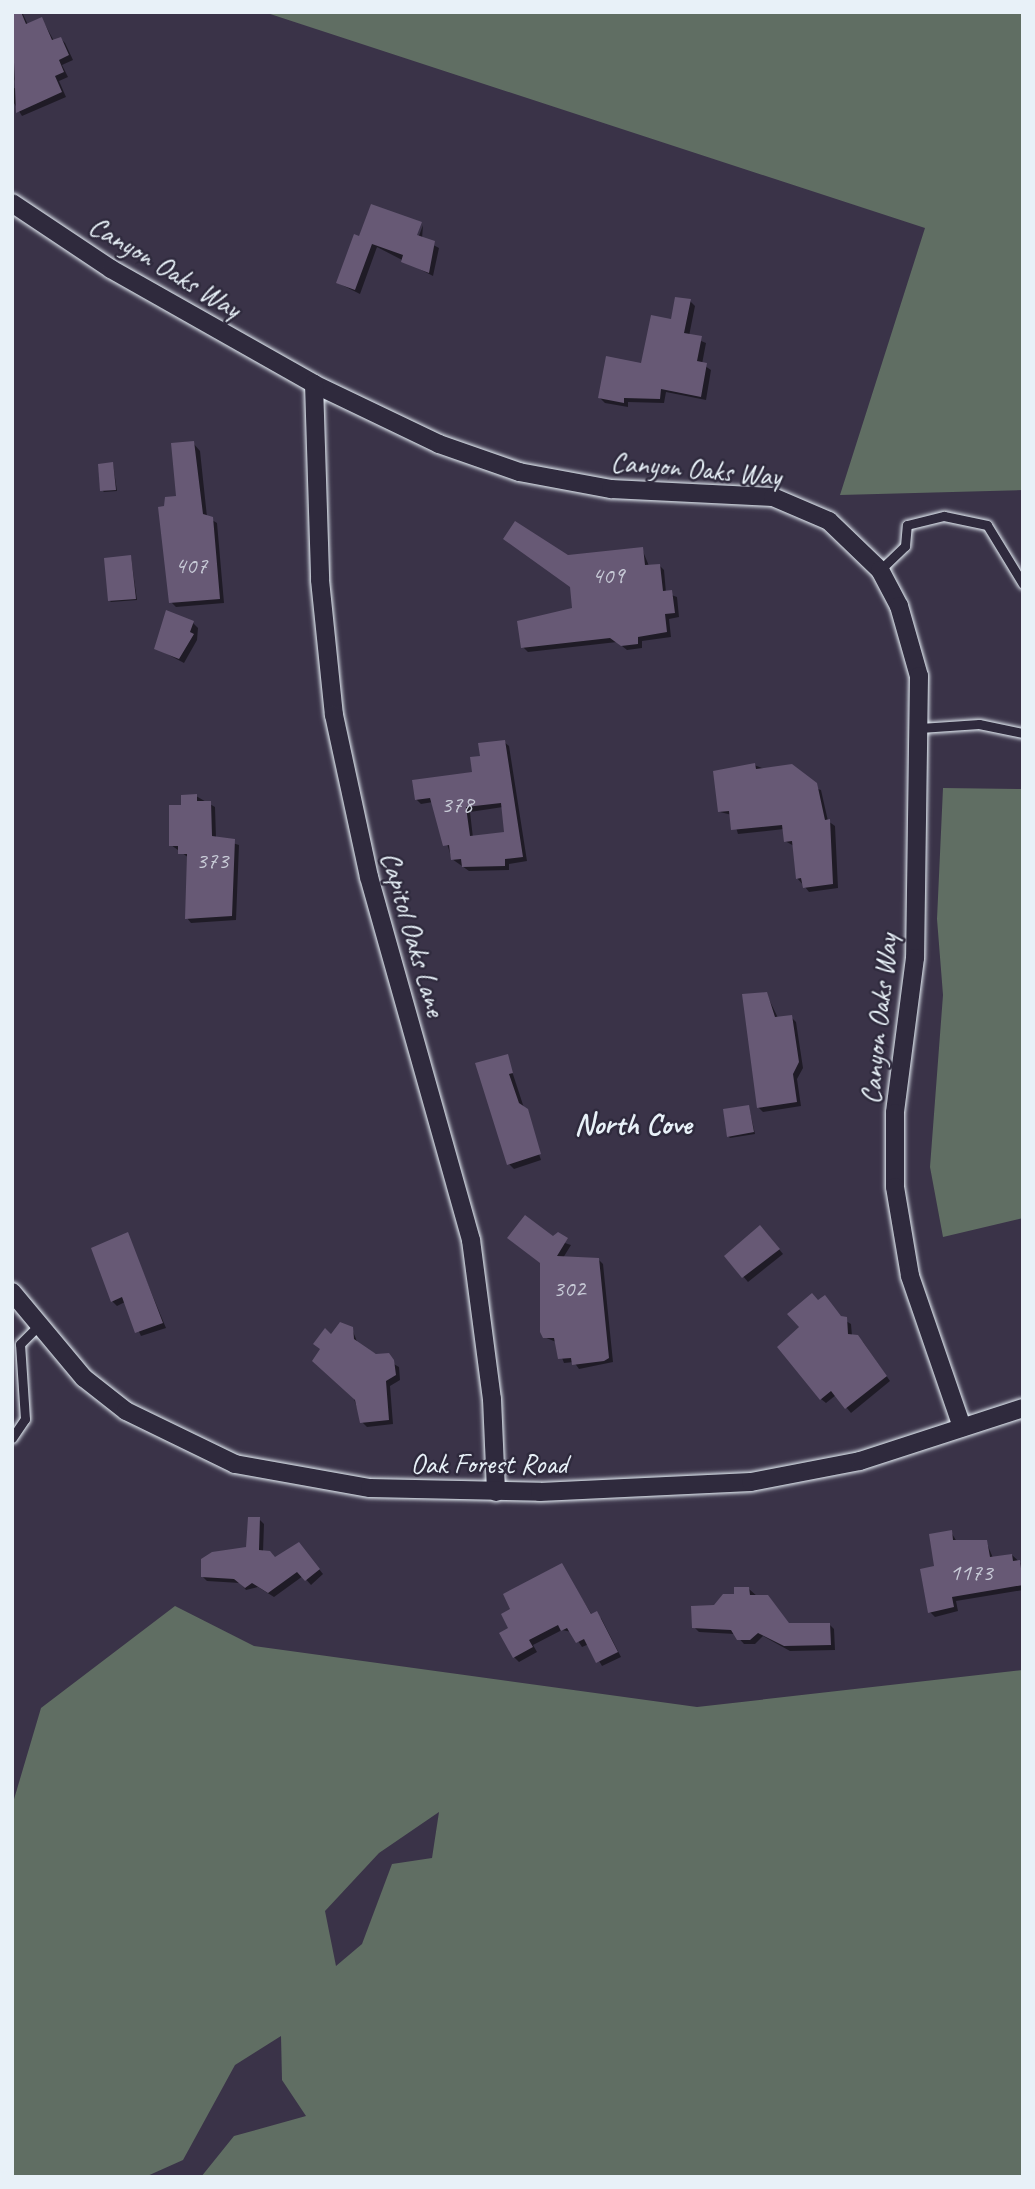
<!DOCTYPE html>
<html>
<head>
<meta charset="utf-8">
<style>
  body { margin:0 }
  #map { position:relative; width:1035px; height:2189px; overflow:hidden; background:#3a3348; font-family:Caveat,sans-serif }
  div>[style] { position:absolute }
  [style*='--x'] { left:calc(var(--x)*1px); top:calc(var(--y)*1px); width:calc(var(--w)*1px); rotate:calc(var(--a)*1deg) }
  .green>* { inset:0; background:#606e63 }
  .shadow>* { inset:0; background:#0007 }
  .building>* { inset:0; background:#675975 }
  .roads { filter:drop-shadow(0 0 2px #e8f1f8) drop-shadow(0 0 2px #e8f1f8) }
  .service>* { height:9px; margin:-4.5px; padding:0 4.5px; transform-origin:4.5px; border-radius:4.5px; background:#2f2a3d }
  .minor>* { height:18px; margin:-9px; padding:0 9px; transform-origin:9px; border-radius:9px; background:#2f2a3d }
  span { translate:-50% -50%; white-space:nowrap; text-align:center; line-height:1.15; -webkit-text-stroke:5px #2f2a3d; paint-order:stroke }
  .number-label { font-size:24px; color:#c8cbd7 }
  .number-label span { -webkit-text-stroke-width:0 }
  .street-label { font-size:28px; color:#e8f1f8 }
  .neighbourhood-label { font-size:30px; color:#e8f1f8; font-weight:700 }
  .frame { position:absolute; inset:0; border:14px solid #e8f1f8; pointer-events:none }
</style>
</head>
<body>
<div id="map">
  <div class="green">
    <div style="clip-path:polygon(264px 12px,1023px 12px,1023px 490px,840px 495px,925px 228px)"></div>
    <div style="clip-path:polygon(943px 788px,1023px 789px,1023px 1218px,943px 1237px,930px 1167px,943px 995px,937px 919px)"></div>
    <div style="clip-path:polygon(evenodd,175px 1606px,254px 1646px,697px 1707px,1023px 1670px,1023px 2177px,201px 2177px,234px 2136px,306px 2116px,282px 2080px,281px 2036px,235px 2065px,183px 2160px,145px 2177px,12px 2177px,12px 1806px,41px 1708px,175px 1606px,439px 1812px,432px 1858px,392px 1864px,362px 1944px,336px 1966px,325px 1911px,379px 1853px,439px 1812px)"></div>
  </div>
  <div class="shadow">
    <div style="clip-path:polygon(12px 12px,22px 12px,28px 25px,42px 19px,54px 41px,61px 39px,65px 43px,73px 60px,62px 65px,68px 77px,59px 81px,66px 97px,22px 116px,12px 100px,12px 89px,18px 87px,12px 75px)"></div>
    <div style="clip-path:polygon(423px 225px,422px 239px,439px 248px,433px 276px,377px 247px,360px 294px,338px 283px,360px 238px,416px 244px)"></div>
    <div style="clip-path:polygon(690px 301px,695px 306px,689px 336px,706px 343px,702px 364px,711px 370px,706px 400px,666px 392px,664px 403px,628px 402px,628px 407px,605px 403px,600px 398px,642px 365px)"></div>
    <div style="clip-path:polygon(193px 443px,200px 451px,207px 517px,217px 523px,224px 603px,176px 607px,171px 602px,165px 508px,178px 497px)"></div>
    <div style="clip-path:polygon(113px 464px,117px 491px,104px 492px,102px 490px)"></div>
    <div style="clip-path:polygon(642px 549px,649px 566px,659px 565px,664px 570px,666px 593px,677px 597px,679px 617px,669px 619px,671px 637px,642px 641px,642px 648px,627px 650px,617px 642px,528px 652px,523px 647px,574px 610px,567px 557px)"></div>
    <div style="clip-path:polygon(131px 557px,137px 600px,111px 602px,109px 600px)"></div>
    <div style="clip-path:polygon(193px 623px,198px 628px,197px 640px,184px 663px,156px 648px)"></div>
    <div style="clip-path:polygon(evenodd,504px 742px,509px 746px,527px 861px,509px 864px,509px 870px,469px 871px,452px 859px,433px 802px,421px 804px,416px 799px,474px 773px,482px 757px,504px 742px,503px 807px,506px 833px,473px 838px,470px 812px,503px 807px)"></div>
    <div style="clip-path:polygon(754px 765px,821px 790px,828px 821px,835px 826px,838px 888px,809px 892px,805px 887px,797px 878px,794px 846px,785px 841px,784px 829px,738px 834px,732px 815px,720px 812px)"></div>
    <div style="clip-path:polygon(196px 796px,215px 807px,216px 838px,239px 845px,236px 920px,191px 923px,187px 918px,189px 858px,171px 845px,183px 806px)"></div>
    <div style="clip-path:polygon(766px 993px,778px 1018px,791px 1017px,796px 1022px,803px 1068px,797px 1079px,801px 1106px,763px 1112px,758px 1107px)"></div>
    <div style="clip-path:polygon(507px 1056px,541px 1160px,514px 1169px,509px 1164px)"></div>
    <div style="clip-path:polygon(749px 1107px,755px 1134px,730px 1138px,728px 1136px)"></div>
    <div style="clip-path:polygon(765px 1232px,783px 1254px,748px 1282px,726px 1256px)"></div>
    <div style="clip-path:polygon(127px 1234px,166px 1328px,141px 1336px,125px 1302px,117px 1306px,112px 1301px)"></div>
    <div style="clip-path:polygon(553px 1239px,571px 1245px,563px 1258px,598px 1259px,603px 1264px,613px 1362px,579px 1369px,574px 1362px,564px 1363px,556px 1342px,544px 1337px)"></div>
    <div style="clip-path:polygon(841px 1318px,851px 1324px,852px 1336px,863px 1342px,890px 1381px,851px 1413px,836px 1395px,826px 1403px,821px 1399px)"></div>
    <div style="clip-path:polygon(352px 1329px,358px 1344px,399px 1367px,400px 1380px,390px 1386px,393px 1424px,367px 1427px,362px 1422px,332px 1336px)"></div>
    <div style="clip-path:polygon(259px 1519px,264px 1524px,263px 1552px,279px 1565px,303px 1549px,323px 1574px,311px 1585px,303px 1576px,274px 1597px,258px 1587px,246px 1590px,240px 1583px,207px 1581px,202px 1576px,247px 1549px)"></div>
    <div style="clip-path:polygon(951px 1532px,957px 1542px,986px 1541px,993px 1558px,1012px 1555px,1023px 1565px,1023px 1590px,956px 1601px,958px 1611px,935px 1617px,930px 1612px,936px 1568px)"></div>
    <div style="clip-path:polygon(561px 1565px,592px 1615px,601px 1618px,621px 1657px,602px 1666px,589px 1644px,582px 1647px,572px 1632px,562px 1630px,533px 1645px,537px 1652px,519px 1662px,514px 1657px,513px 1609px)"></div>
    <div style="clip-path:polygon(749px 1589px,790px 1625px,829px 1624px,834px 1629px,835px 1650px,790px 1651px,763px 1636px,755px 1644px,744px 1644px,735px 1634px,699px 1632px,694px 1627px,715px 1607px)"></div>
  </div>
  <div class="building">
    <div style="clip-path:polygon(12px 12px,21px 12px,26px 24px,42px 17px,52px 40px,61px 37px,69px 55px,59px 60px,64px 72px,55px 76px,62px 92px,16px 113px)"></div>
    <div style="clip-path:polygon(371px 204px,422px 222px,417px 235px,435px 241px,429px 273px,401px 262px,403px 255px,372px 244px,355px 290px,336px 283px,354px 234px,359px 236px)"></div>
    <div style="clip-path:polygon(675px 297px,691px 299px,684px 333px,702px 336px,697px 361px,707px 363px,701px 397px,661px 389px,660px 399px,624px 398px,624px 403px,598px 398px,606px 356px,641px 363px,651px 315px,671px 319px)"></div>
    <div style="clip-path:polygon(194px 441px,203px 514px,213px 517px,220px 599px,169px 603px,158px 507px,164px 506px,165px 497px,176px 496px,171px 443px)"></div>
    <div style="clip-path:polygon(113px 462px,116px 490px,100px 491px,98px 464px)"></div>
    <div style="clip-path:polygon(515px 521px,568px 555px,643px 547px,645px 565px,660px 564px,663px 591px,672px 590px,675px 613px,665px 614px,667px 632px,638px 637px,638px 644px,621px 646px,610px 638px,521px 648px,517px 621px,572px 608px,570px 587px,503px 539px)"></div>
    <div style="clip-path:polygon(131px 555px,136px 599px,108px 601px,104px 558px)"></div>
    <div style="clip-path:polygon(166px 610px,194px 621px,190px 632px,194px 634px,179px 659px,154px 649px)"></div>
    <div style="clip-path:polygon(evenodd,505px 740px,523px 857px,505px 859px,505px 866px,462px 867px,461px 859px,451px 860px,449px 845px,443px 846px,430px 798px,415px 800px,412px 780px,472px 772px,470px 757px,480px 756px,478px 743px,505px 740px,501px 803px,504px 832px,470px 836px,466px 807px,501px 803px)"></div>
    <div style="clip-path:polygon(755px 763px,756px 769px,792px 764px,817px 783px,825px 820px,830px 819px,833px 884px,803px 888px,801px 878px,796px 879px,792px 841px,784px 842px,782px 825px,731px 830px,729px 811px,718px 812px,713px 771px)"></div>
    <div style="clip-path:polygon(197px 794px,197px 801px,211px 801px,212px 836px,235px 839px,232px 916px,185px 919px,187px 854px,178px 854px,178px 846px,169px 846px,169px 805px,181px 805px,181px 795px)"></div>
    <div style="clip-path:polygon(767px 992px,775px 1017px,792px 1015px,799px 1062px,793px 1074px,797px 1102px,757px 1108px,742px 994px)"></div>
    <div style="clip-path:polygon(508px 1054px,513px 1073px,509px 1074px,519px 1103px,528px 1109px,541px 1154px,507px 1165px,475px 1063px)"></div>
    <div style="clip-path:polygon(749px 1105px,754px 1132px,727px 1137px,723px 1109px)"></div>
    <div style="clip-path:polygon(525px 1215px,553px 1236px,558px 1232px,568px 1238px,557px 1256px,599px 1258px,609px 1358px,604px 1361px,572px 1365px,571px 1358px,558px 1359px,554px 1338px,543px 1338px,540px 1332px,540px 1263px,507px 1238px)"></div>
    <div style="clip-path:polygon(760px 1225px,780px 1249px,742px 1278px,724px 1256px)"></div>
    <div style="clip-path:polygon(128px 1232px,163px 1323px,135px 1333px,122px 1297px,111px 1302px,91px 1248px)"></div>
    <div style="clip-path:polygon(812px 1293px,818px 1300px,825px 1295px,841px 1316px,847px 1317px,848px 1334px,858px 1335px,887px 1376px,845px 1409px,831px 1391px,820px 1400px,777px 1347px,799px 1327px,787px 1314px)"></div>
    <div style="clip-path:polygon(340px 1322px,353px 1327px,354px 1339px,376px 1354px,389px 1353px,394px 1360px,396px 1375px,386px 1381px,389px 1420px,360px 1423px,355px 1400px,312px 1361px,320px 1349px,313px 1344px,325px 1328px,331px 1334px)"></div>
    <div style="clip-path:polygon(248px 1517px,260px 1517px,259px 1550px,270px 1551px,275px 1557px,299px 1542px,320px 1569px,305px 1581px,297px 1572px,268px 1593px,252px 1583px,245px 1588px,234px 1579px,201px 1577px,201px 1559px,212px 1552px,246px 1547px)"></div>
    <div style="clip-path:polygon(952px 1530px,953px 1540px,987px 1540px,990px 1557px,1012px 1554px,1013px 1561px,1020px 1560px,1023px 1585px,952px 1597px,954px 1607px,928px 1613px,920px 1569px,934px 1566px,929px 1534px)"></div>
    <div style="clip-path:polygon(562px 1563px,591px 1614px,597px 1611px,618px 1652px,596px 1663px,584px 1639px,576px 1643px,567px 1628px,561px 1631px,558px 1625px,529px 1640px,533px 1647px,513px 1658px,499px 1633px,508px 1628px,501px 1614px,510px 1609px,503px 1594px)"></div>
    <div style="clip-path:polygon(734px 1587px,749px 1587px,750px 1595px,768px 1595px,789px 1623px,830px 1623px,831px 1645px,784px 1646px,758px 1633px,750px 1640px,737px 1640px,731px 1630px,692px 1628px,691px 1606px,714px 1605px,723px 1594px,734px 1594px)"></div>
  </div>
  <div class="roads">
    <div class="service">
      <div style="--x:880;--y:570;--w:35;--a:-44"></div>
      <div style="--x:905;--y:546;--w:21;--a:-85"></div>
      <div style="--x:907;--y:525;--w:38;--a:-14"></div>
      <div style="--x:944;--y:516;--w:44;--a:11.8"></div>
      <div style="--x:987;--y:525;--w:69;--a:58.6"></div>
      <div style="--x:920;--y:728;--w:59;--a:-3.9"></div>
      <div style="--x:979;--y:724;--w:45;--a:11.6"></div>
      <div style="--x:12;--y:1438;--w:23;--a:-56"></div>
      <div style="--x:25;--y:1419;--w:75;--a:-93.8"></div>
      <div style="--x:20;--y:1344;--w:24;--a:-45"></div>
    </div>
    <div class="minor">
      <div style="--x:12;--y:203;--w:119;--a:33.7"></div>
      <div style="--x:111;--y:269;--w:233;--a:29.5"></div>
      <div style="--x:314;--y:384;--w:139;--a:25.6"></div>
      <div style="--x:439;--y:444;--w:85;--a:19.3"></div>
      <div style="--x:519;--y:472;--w:94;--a:10.5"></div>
      <div style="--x:611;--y:489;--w:162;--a:2.8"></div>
      <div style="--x:773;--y:497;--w:61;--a:23.2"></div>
      <div style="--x:829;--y:521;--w:71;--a:43.9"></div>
      <div style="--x:880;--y:570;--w:41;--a:62.2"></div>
      <div style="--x:899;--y:606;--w:73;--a:74.1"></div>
      <div style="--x:919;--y:676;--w:282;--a:90.8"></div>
      <div style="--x:915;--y:958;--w:156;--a:97.4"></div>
      <div style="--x:895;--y:1113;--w:74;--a:90"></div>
      <div style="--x:895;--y:1187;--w:90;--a:80.4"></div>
      <div style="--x:910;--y:1276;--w:160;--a:71"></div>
      <div style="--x:314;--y:384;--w:196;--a:88.2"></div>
      <div style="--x:320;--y:580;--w:136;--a:84.1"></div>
      <div style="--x:334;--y:715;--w:166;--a:77.8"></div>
      <div style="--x:369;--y:877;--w:377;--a:74.3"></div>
      <div style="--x:471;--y:1240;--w:160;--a:82.5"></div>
      <div style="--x:492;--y:1399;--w:93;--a:87.5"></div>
      <div style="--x:12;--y:1292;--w:112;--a:50.1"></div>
      <div style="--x:84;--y:1378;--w:53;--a:38.2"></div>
      <div style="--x:126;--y:1411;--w:121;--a:25.9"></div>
      <div style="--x:235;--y:1464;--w:137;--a:10.1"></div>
      <div style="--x:370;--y:1488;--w:170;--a:1.3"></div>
      <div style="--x:540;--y:1492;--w:211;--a:-2.7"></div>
      <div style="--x:751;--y:1482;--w:111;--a:-10.9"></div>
      <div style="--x:860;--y:1461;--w:171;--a:-18"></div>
    </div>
  </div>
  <div class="number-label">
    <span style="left:191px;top:566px">407</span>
    <span style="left:608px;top:576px">409</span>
    <span style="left:457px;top:805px">378</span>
    <span style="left:212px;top:861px">373</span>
    <span style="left:569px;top:1289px">302</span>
    <span style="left:971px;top:1573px">1173</span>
  </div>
  <div class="street-label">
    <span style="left:165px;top:267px;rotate:31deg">Canyon Oaks Way</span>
    <span style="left:696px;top:469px;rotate:5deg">Canyon Oaks Way</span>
    <span style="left:413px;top:934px;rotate:74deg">Capitol Oaks Lane</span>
    <span style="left:879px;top:1019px;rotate:-84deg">Canyon Oaks Way</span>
    <span style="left:489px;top:1464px">Oak Forest Road</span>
  </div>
  <div class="neighbourhood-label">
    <span style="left:633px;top:1124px">North Cove</span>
  </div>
  <div class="frame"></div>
</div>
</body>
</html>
